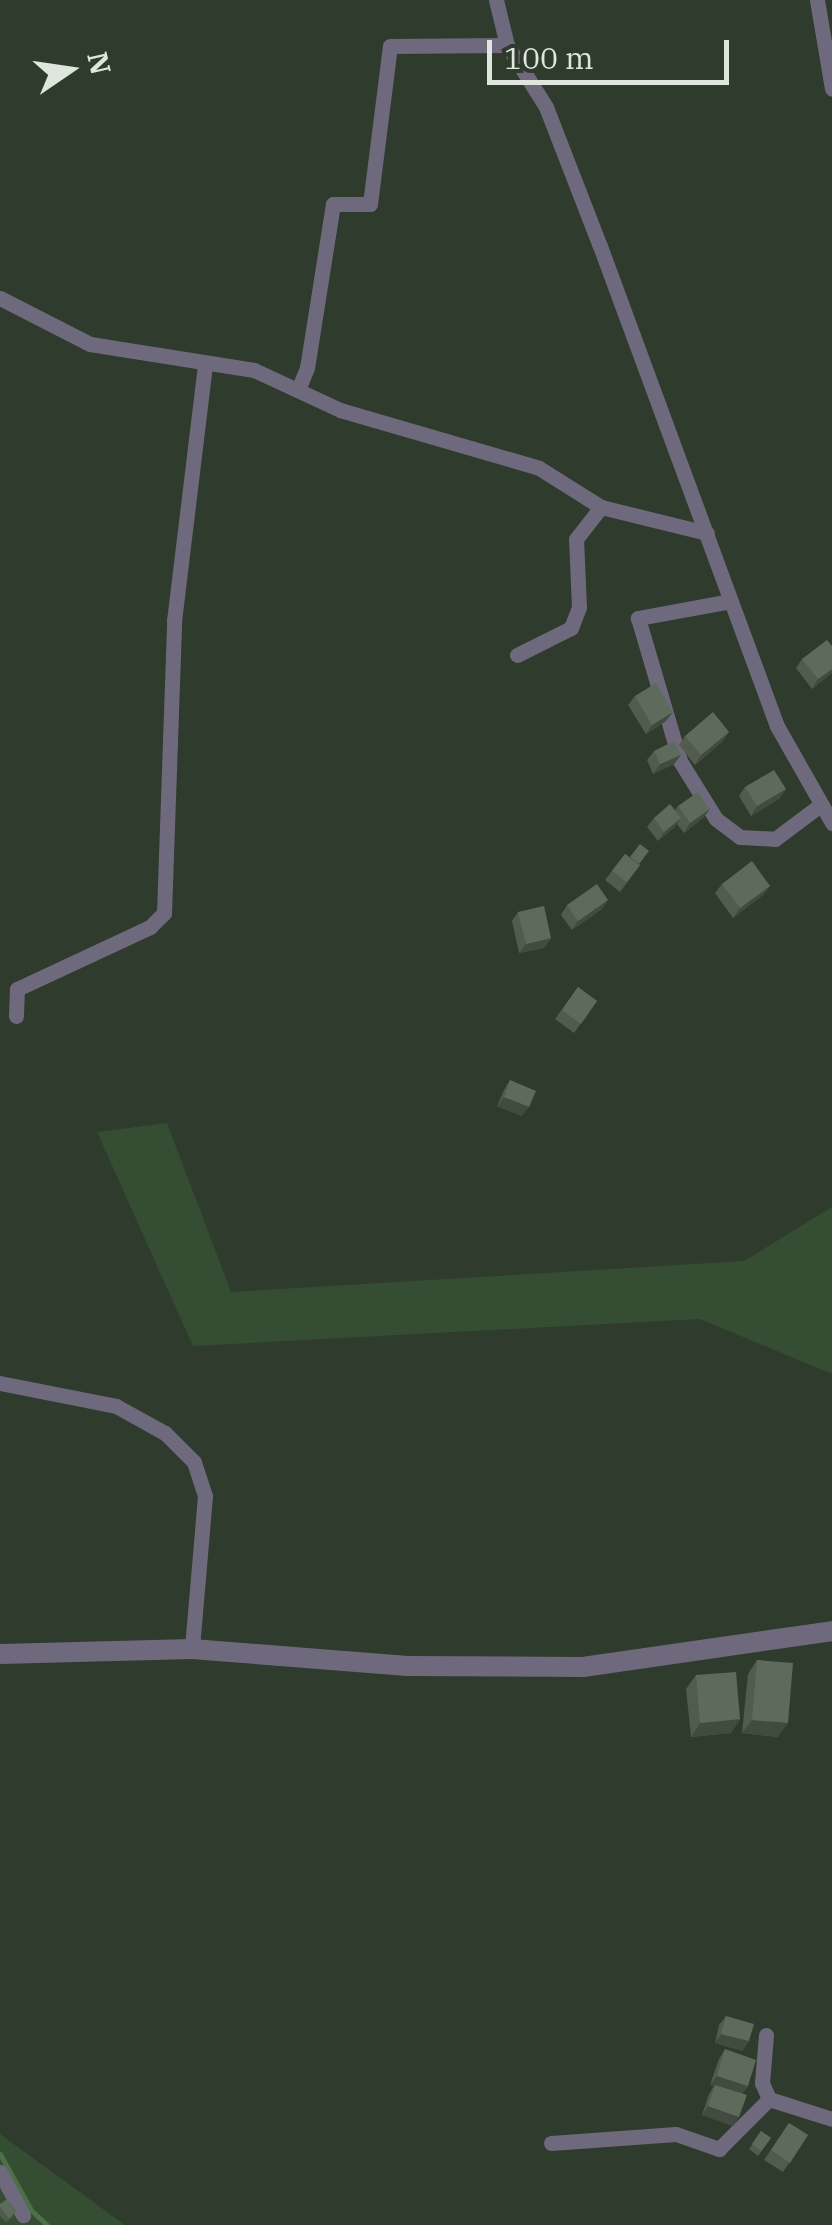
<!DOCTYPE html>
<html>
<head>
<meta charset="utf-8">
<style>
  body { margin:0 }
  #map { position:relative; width:832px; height:2225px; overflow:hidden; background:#2f3b2d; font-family:"IBM Plex Serif",serif }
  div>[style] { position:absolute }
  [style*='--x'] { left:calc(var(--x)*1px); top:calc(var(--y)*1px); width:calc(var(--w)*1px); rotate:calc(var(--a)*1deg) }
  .green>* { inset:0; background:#354d32 }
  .stream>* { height:5px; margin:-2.5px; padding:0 2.5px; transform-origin:2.5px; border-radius:2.5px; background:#4c7048 }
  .minor>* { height:15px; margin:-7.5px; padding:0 7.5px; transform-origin:7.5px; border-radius:7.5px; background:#6f697e }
  .tertiary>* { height:20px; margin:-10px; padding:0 10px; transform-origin:10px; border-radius:10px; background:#6f697e }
  .wall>* { inset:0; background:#515c4f }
  .shaded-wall>* { inset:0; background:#424b40 }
  .building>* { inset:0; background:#5e6b5c }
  span { translate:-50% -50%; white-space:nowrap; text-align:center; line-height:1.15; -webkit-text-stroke:8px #2f3b2d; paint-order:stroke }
  .north { position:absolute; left:20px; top:20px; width:100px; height:100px; -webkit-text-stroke:8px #2f3b2d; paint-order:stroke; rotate:77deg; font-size:28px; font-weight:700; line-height:40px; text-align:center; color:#dee6dd }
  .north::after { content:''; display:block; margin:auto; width:35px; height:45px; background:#dee6dd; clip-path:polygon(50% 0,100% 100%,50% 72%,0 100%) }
  .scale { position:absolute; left:487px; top:40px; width:242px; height:45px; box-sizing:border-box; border:5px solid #dee6dd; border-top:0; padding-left:12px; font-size:30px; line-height:35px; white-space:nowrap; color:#dee6dd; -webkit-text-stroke:8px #2f3b2d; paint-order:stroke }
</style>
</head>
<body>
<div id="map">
  <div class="green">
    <div style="clip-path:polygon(167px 1123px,231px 1292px,744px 1261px,832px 1207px,832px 1374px,700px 1319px,193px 1346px,97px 1132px)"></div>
    <div style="clip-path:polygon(0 2134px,125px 2225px,0 2225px)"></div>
  </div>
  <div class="stream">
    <div style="--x:0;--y:2154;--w:64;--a:61"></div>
    <div style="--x:31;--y:2210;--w:22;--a:43"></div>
  </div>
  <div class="minor">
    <div style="--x:496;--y:0;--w:46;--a:76.3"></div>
    <div style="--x:507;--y:45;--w:73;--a:57.8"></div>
    <div style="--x:546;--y:107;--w:149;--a:68.8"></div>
    <div style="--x:600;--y:246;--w:512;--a:69.76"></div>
    <div style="--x:777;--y:726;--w:112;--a:60.4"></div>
    <div style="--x:817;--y:0;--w:90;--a:80.4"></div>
    <div style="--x:0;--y:298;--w:101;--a:27.1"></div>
    <div style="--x:90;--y:344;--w:166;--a:9"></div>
    <div style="--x:254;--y:370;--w:95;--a:24.9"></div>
    <div style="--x:340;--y:410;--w:207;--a:16.2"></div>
    <div style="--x:539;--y:468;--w:73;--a:32.2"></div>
    <div style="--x:601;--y:507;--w:109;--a:13.8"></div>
    <div style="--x:298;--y:390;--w:24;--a:-68"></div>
    <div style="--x:307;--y:368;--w:166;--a:-81"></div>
    <div style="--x:333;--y:204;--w:37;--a:0"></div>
    <div style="--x:370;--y:204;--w:159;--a:-82.8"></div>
    <div style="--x:390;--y:46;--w:117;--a:-0.5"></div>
    <div style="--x:731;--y:601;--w:95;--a:169.6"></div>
    <div style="--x:638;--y:618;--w:149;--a:73.6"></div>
    <div style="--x:680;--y:761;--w:68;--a:58.2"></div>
    <div style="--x:716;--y:819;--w:30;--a:37"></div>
    <div style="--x:740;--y:837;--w:35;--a:3"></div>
    <div style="--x:775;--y:839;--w:55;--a:-36.9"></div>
    <div style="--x:517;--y:655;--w:60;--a:-26.6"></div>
    <div style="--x:571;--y:628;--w:22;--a:-69"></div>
    <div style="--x:579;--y:607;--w:68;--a:-92.5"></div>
    <div style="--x:576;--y:539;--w:41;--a:-52"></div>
    <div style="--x:16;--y:1016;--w:27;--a:-88"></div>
    <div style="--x:17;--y:989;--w:147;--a:-25"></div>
    <div style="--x:150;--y:927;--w:20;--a:-45"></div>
    <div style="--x:164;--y:913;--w:292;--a:-88"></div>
    <div style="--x:174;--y:621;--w:259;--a:-83.1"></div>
    <div style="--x:0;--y:1383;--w:118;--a:11.2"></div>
    <div style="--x:116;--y:1406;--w:56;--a:28.9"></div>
    <div style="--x:165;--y:1433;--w:41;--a:45"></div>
    <div style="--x:194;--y:1462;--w:36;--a:72"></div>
    <div style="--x:205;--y:1496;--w:154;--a:94.9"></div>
    <div style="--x:766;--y:2035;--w:48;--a:94.8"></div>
    <div style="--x:762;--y:2083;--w:17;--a:66"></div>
    <div style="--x:769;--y:2099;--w:66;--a:17.6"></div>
    <div style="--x:551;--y:2143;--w:125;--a:-4.1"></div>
    <div style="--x:676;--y:2134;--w:46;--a:19.2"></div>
    <div style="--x:719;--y:2149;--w:71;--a:-45"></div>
    <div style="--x:0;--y:2172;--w:49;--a:61.9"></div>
  </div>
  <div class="tertiary">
    <div style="--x:0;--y:1654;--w:192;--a:-1.5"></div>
    <div style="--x:192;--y:1649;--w:216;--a:4.5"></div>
    <div style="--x:407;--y:1666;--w:176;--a:0.3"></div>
    <div style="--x:583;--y:1667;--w:252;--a:-8.2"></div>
  </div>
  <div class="wall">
    <div style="clip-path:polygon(832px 646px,832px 673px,812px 689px,796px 668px,802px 659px)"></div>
    <div style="clip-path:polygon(635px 696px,666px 721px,646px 734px,628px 705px)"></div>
    <div style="clip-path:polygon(729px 732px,723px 741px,695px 765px,679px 745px,685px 736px)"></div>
    <div style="clip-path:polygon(654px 751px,681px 755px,674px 764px,653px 774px,647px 760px)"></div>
    <div style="clip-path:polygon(745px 787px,786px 789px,779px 799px,751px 816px,739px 796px)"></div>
    <div style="clip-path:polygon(678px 806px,710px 809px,703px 818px,684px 833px,677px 824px,658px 841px,647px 827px,654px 818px,675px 810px)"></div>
    <div style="clip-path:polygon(625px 854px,640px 865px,620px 892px,605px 880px)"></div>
    <div style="clip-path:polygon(722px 884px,770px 886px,763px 895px,733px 918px,715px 893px)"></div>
    <div style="clip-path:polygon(608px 900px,602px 909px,572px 930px,561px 915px,567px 905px)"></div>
    <div style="clip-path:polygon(518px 912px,551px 938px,544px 948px,519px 953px,512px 921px)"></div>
    <div style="clip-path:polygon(578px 987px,597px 1001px,574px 1033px,555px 1019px)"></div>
    <div style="clip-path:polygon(510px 1080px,522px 1116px,497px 1106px,504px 1090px)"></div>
    <div style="clip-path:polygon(757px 1660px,778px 1737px,742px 1733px,748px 1674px)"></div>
    <div style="clip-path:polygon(696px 1675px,740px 1719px,731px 1733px,691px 1737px,686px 1689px)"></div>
    <div style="clip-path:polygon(726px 2016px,749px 2041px,742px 2051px,715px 2043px,719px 2025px)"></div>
    <div style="clip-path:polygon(725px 2049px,748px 2086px,742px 2094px,733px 2126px,702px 2115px,709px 2094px,714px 2086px,710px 2085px,719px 2059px)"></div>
    <div style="clip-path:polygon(789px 2123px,808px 2135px,783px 2172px,764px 2160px)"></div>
    <div style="clip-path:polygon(761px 2131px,771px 2138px,758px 2156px,749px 2149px)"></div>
    <div style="clip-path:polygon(0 2204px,14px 2216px,6px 2222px,0 2216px)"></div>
  </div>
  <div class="shaded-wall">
    <div style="clip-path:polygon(832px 669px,832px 673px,812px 689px,818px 679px)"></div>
    <div style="clip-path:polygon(673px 712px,666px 721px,646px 734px,652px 725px)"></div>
    <div style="clip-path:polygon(729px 732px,723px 741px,695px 765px,701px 755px)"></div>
    <div style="clip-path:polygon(681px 755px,674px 764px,653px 774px,660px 764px)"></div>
    <div style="clip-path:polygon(786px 789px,779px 799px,751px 816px,757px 806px)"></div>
    <div style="clip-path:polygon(710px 809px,703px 818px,684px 833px,690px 823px)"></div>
    <div style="clip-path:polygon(681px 818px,674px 828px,658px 841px,664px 832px)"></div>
    <div style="clip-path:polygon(770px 886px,763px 895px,733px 918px,740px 908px)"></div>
    <div style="clip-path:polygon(608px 900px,602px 909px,572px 930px,578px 921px)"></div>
    <div style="clip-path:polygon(551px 938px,544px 948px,519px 953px,526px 944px)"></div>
    <div style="clip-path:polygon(504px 1097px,529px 1107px,522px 1116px,497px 1106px)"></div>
    <div style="clip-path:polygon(740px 1719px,731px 1733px,691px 1737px,700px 1723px)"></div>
    <div style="clip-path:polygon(752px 1720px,788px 1723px,778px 1737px,742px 1733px)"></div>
    <div style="clip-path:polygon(721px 2034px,749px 2041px,742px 2051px,715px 2043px)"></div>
    <div style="clip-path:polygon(717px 2076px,748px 2086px,741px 2095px,710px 2085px)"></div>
    <div style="clip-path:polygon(708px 2106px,739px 2117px,733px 2126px,702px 2115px)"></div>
  </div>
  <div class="building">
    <div style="clip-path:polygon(827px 640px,832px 646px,832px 669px,818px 679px,802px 659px)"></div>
    <div style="clip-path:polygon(656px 683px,673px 712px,652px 725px,635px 696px)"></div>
    <div style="clip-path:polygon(713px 712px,729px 732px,701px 755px,685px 736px)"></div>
    <div style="clip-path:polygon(674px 741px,681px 755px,660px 764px,654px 751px)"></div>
    <div style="clip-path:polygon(774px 770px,786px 789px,757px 806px,745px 787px)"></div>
    <div style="clip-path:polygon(698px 792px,710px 809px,690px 823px,678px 806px)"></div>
    <div style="clip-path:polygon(670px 804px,681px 818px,664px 832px,654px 818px)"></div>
    <div style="clip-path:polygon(640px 844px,649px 851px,639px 864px,630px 857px)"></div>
    <div style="clip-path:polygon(625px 854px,640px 865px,627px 882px,612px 871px)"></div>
    <div style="clip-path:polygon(752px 861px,770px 886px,740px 908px,722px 884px)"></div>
    <div style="clip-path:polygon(597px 884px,608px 900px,578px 921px,567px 905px)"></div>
    <div style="clip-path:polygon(544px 906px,551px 938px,526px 944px,518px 912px)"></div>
    <div style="clip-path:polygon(578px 987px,597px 1001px,581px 1024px,562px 1010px)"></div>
    <div style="clip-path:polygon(510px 1080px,536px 1091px,529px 1107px,504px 1097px)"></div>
    <div style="clip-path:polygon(757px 1660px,793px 1663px,788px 1723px,752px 1720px)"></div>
    <div style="clip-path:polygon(736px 1672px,740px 1719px,700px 1723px,696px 1675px)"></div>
    <div style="clip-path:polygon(726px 2016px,754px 2024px,749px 2041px,721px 2034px)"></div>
    <div style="clip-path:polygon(725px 2049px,756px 2060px,748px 2086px,717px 2076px)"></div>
    <div style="clip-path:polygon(715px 2085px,747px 2095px,739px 2117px,708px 2106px)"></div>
    <div style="clip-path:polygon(789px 2123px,808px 2135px,790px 2163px,771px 2150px)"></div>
    <div style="clip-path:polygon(761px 2131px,771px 2138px,761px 2151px,752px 2144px)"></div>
    <div style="clip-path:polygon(7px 2199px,17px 2211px,9px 2218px,0 2207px,0 2204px)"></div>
  </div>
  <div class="north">N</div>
  <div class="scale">100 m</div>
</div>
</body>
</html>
